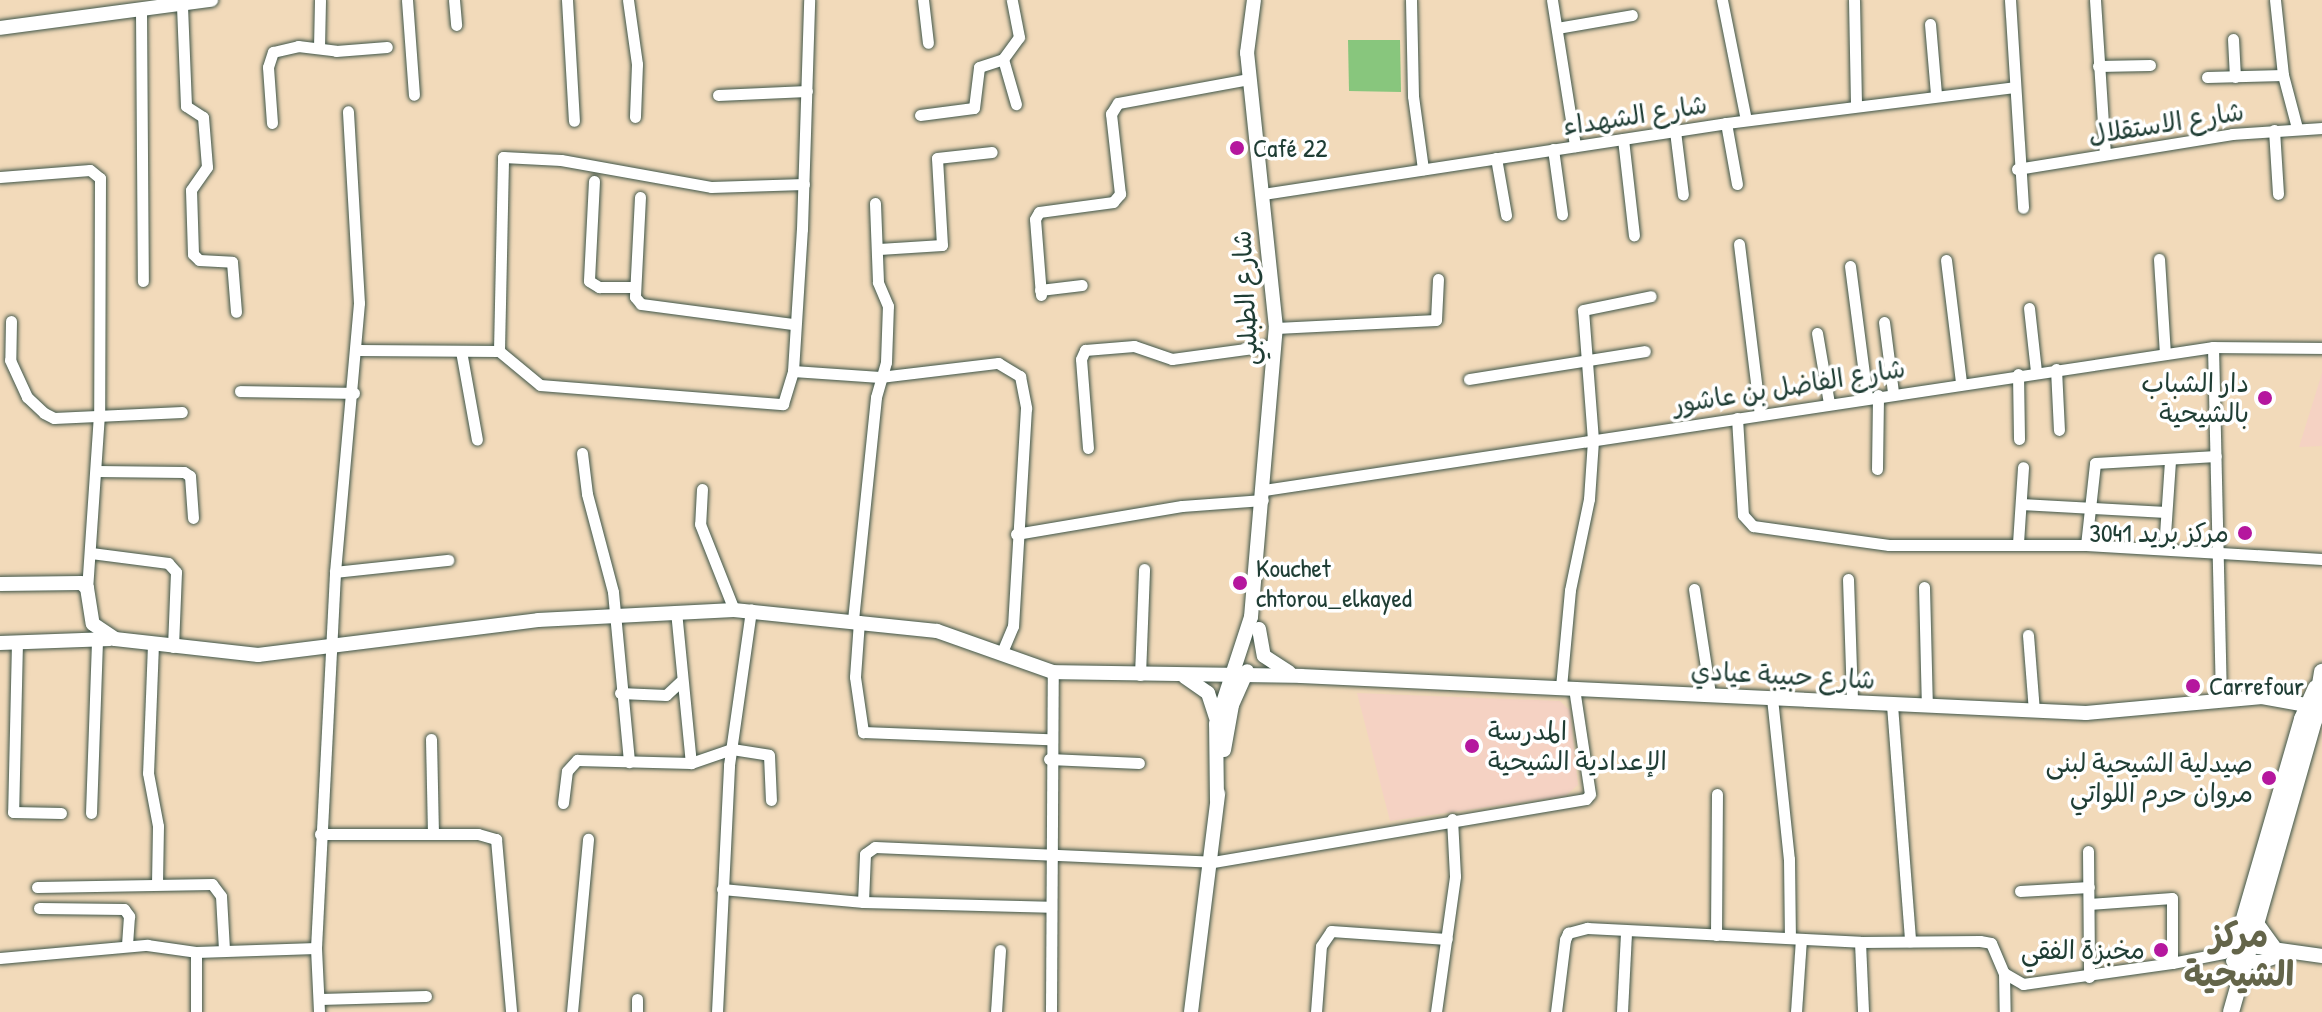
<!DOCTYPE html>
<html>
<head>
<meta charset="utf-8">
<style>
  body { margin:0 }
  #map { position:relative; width:2322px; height:1012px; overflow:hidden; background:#f2daba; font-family:"Patrick Hand","Playpen Sans Arabic",sans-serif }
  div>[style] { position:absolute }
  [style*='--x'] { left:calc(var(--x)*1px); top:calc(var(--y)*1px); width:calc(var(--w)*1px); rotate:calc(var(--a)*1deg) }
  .built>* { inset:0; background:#f5d2c3 }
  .green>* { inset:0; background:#88c67d }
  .roads { filter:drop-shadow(0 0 2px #3f5548) drop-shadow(0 0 2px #3f5548) }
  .minor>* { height:11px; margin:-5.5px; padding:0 5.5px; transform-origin:5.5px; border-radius:5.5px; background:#fff }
  .tertiary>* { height:14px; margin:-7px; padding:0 7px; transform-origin:7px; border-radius:7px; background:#fff }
  .secondary>* { height:16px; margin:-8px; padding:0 8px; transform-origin:8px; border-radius:8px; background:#fff }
  .dots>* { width:22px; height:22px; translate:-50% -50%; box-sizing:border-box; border:4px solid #fff; border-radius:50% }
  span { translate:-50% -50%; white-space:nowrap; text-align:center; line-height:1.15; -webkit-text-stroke:7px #fff; paint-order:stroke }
  .street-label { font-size:26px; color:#1f3d34 }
  .poi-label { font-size:26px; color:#1f3d34 }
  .left { translate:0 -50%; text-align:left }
  .right { translate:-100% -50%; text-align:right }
  .district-label { font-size:34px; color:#64654a; font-weight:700 }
</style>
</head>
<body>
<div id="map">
  <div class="built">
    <div style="clip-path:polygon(2322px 373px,2322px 446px,2299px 447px)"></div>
    <div style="clip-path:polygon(1357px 693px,1560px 701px,1570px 711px,1578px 785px,1565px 796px,1390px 821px)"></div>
  </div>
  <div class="green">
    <div style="clip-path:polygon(1348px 40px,1400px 40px,1401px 92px,1349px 91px)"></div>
  </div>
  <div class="roads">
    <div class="minor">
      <div style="--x:407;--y:0;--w:95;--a:85.8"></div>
      <div style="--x:454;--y:0;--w:25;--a:85"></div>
      <div style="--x:567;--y:0;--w:121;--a:86.7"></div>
      <div style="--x:628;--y:0;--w:65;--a:82"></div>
      <div style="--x:637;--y:64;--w:53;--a:92.2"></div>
      <div style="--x:923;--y:0;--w:43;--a:83.4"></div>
      <div style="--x:1411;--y:0;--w:96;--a:88.8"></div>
      <div style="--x:1413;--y:96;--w:74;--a:82.2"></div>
      <div style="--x:1552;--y:0;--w:148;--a:81"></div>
      <div style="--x:1722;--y:0;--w:122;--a:78.7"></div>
      <div style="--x:1854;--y:0;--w:106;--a:88.9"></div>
      <div style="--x:2010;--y:0;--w:208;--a:86.4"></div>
      <div style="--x:2095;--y:0;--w:154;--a:86.3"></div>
      <div style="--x:2275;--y:0;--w:75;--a:83.9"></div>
      <div style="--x:2283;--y:75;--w:55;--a:75.2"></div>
      <div style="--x:182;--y:6;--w:100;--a:87.7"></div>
      <div style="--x:186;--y:106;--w:20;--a:33"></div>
      <div style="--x:203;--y:117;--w:50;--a:85.4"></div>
      <div style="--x:207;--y:167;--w:28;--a:125"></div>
      <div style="--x:191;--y:190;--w:64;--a:88.2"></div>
      <div style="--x:193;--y:254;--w:8;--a:45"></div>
      <div style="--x:199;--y:260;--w:33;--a:3"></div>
      <div style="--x:232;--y:262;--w:50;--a:85.4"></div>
      <div style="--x:141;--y:11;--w:270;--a:89.6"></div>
      <div style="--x:1930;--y:24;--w:70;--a:85.1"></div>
      <div style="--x:1557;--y:28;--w:76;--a:-9.8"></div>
      <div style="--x:2233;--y:39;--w:38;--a:87"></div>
      <div style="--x:319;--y:48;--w:48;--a:-88.8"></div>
      <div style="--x:1003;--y:59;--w:47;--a:73.9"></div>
      <div style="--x:2098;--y:66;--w:52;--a:-1.1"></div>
      <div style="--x:2207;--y:77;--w:76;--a:-1.5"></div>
      <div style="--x:718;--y:95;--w:89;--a:-2.6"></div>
      <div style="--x:920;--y:115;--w:54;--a:-7.4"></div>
      <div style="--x:974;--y:108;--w:41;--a:-83"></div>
      <div style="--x:979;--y:67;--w:25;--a:-18"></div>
      <div style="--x:1003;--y:59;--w:27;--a:-54"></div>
      <div style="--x:1019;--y:37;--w:38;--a:-101"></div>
      <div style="--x:272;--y:123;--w:56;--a:-94.1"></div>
      <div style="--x:268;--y:67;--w:16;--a:-72"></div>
      <div style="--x:273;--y:52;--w:26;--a:-13"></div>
      <div style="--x:298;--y:46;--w:38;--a:7"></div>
      <div style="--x:336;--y:51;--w:51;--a:-4.5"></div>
      <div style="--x:1726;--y:123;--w:62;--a:79.8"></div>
      <div style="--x:2274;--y:130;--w:64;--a:86.4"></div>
      <div style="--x:1675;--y:131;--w:64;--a:82.9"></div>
      <div style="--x:1623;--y:139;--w:97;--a:83.5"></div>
      <div style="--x:1553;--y:149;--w:66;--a:82.1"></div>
      <div style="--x:1496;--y:158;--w:58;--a:80"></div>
      <div style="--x:2017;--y:169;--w:218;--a:-9.2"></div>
      <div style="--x:2232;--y:134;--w:90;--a:-3.8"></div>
      <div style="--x:0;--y:177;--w:90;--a:-4.4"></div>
      <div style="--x:90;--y:170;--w:13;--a:39"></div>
      <div style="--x:100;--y:178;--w:236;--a:90.2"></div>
      <div style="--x:99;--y:414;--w:174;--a:93.9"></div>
      <div style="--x:594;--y:181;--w:100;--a:92.9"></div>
      <div style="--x:589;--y:281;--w:12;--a:31"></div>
      <div style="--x:599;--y:287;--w:36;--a:0"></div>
      <div style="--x:1263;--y:194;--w:468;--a:-8.7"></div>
      <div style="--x:1726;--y:123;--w:291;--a:-7.1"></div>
      <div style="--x:640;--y:197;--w:100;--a:92.9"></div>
      <div style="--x:635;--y:297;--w:9;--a:49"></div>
      <div style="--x:641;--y:304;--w:153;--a:7.5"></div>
      <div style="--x:1739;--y:244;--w:171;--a:83"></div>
      <div style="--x:879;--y:249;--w:63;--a:-3.6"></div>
      <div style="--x:942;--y:245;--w:87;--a:-93.3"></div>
      <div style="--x:937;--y:158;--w:55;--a:-6.2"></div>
      <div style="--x:2159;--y:259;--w:95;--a:86.4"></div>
      <div style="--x:1946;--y:260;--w:123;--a:83"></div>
      <div style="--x:1850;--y:266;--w:132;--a:82.6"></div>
      <div style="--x:1040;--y:290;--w:42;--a:-6.8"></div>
      <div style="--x:1041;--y:295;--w:76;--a:-94.5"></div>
      <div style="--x:1035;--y:219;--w:8;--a:-60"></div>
      <div style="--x:1039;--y:212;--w:75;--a:-7.7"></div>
      <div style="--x:1113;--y:202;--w:11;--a:-49"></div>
      <div style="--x:1120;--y:194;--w:81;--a:-96.4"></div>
      <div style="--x:1111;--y:114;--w:13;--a:-58"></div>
      <div style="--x:1118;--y:103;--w:133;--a:-10.4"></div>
      <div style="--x:2029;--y:308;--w:63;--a:83.7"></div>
      <div style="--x:11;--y:321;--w:39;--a:91"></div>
      <div style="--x:10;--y:360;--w:41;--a:65.3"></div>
      <div style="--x:27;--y:397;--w:23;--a:43"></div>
      <div style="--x:44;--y:413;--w:11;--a:27"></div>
      <div style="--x:54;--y:418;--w:128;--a:-2.7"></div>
      <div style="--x:1884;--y:322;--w:71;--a:82.7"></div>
      <div style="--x:1276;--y:328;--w:160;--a:-2.9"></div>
      <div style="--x:1436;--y:320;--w:41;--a:-87.2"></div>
      <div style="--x:1817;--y:333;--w:71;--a:80.3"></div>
      <div style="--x:2213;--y:347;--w:352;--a:88.7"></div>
      <div style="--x:357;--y:350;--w:142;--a:0.4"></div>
      <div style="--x:499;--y:351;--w:53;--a:39.7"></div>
      <div style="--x:540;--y:385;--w:244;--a:4.5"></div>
      <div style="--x:783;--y:404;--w:34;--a:-73"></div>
      <div style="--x:793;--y:371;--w:142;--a:-86.4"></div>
      <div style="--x:802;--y:229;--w:229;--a:-88.2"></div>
      <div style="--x:461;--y:351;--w:90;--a:79.8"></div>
      <div style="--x:499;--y:351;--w:194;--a:-88.8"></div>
      <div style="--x:503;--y:157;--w:58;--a:3"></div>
      <div style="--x:561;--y:160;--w:152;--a:10.2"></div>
      <div style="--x:711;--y:187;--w:93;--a:-1.8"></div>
      <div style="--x:2056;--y:369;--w:61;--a:87.2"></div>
      <div style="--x:793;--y:371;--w:87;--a:3.9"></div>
      <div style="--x:880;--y:377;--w:119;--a:-6.8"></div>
      <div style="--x:998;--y:363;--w:26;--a:31"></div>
      <div style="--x:1020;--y:376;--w:33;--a:79"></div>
      <div style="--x:1026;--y:408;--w:218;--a:93.4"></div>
      <div style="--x:1013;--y:626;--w:28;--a:113"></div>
      <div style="--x:2018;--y:374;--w:65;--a:89.1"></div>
      <div style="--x:1469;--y:379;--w:178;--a:-9"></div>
      <div style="--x:240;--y:391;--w:114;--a:1"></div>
      <div style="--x:1737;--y:418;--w:97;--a:86.5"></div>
      <div style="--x:1743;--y:515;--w:15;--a:48"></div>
      <div style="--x:1753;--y:526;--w:137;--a:8"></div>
      <div style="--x:1889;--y:545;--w:197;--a:0"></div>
      <div style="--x:2086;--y:545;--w:236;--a:3.4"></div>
      <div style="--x:1088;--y:448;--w:89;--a:-94.5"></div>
      <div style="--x:1081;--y:359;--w:10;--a:-66"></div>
      <div style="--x:1085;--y:350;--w:49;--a:-4.7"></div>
      <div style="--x:1134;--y:346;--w:40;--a:18.9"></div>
      <div style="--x:1172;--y:359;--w:104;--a:-7.7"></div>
      <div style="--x:582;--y:453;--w:41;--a:83"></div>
      <div style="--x:587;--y:494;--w:101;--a:75.1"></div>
      <div style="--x:613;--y:592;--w:171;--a:84.6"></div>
      <div style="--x:1877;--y:469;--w:74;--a:-89.2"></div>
      <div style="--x:96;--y:471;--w:88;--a:0.7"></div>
      <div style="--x:184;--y:472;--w:7;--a:34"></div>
      <div style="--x:190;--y:476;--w:42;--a:85.9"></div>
      <div style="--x:702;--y:489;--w:35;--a:93"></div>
      <div style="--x:700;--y:524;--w:92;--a:68.4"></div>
      <div style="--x:1264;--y:490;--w:960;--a:-8.57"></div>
      <div style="--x:2213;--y:347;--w:109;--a:0.5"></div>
      <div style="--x:2021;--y:504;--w:145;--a:3.2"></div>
      <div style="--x:1016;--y:534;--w:168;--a:-9.6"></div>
      <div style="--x:1182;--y:506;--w:81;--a:-4.2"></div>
      <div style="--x:2018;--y:543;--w:76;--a:-86.2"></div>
      <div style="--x:2086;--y:545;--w:82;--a:-83.7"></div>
      <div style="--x:2095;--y:463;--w:121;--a:-3.3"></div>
      <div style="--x:2164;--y:549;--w:88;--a:-86.1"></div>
      <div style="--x:91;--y:553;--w:78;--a:7.4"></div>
      <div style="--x:168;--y:563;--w:12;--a:48"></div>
      <div style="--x:176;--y:572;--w:75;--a:92.3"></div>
      <div style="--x:335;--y:572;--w:114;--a:-6.1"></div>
      <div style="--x:1848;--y:579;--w:123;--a:88.1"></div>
      <div style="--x:1924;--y:587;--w:119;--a:88.6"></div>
      <div style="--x:1694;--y:589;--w:106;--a:81.3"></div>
      <div style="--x:676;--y:611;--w:153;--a:84.4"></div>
      <div style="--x:853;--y:620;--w:224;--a:-84.1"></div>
      <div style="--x:876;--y:397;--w:36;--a:-74"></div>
      <div style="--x:886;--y:362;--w:56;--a:-88"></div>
      <div style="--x:888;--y:306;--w:26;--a:-113"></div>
      <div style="--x:878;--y:282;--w:79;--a:-92.2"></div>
      <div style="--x:859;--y:621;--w:56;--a:94.1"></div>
      <div style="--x:855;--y:677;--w:56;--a:81.7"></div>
      <div style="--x:863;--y:732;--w:186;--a:2.2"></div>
      <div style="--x:2028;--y:635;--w:76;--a:85.5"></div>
      <div style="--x:17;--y:642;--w:170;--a:91.3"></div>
      <div style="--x:13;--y:812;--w:48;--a:1.2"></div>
      <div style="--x:153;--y:644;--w:129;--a:92.2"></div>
      <div style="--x:148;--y:773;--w:54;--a:79.3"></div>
      <div style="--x:158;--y:826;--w:58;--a:91"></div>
      <div style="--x:1140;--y:675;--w:106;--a:-87.8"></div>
      <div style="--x:1561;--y:687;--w:97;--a:-84.7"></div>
      <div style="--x:1570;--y:590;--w:93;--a:-78.2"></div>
      <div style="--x:1589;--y:499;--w:59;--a:-86.1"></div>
      <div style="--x:1593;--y:440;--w:130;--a:-94.4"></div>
      <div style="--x:1583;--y:310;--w:69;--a:-11.6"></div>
      <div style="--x:620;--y:693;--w:46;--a:2.5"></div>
      <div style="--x:666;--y:695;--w:19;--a:-43"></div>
      <div style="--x:1772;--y:698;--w:162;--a:84"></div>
      <div style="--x:1789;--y:859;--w:79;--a:89.3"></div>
      <div style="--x:1892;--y:705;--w:237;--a:85.6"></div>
      <div style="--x:431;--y:739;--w:95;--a:88.8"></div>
      <div style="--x:1049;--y:759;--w:90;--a:2.5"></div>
      <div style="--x:563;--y:803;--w:32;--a:-83"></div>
      <div style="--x:567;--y:771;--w:15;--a:-48"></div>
      <div style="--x:577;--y:760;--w:114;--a:1.5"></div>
      <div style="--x:691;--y:763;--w:43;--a:-18.9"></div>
      <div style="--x:732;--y:749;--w:37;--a:9"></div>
      <div style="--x:769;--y:755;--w:45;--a:87.5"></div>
      <div style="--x:91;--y:813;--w:174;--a:-88"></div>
      <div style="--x:320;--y:834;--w:158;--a:0"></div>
      <div style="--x:478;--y:834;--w:19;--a:16"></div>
      <div style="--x:496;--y:839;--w:174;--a:85"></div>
      <div style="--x:2088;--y:851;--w:126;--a:89.5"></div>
      <div style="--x:37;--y:887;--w:175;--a:-1"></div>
      <div style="--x:212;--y:884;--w:15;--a:53"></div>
      <div style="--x:221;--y:896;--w:53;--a:86.8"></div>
      <div style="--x:722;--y:889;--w:142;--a:5.3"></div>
      <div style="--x:863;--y:902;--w:186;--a:1.5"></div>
      <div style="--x:2020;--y:891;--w:69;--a:-3.3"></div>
      <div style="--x:863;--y:902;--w:48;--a:-87.6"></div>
      <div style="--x:865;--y:854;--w:12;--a:-35"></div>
      <div style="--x:875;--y:847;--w:338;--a:2.5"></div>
      <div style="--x:1213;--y:862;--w:378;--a:-9.6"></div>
      <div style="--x:1586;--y:799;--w:6;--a:-51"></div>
      <div style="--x:1590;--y:794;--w:107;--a:-98.6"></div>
      <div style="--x:2089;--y:904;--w:83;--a:-4.1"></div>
      <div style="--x:2172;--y:898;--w:65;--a:90"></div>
      <div style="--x:39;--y:908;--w:85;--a:0.7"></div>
      <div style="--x:124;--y:909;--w:9;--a:54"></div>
      <div style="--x:129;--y:916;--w:30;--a:94"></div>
      <div style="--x:1716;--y:935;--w:141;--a:-89.6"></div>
      <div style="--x:1860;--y:942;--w:70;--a:87.5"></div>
      <div style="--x:316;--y:948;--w:64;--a:87.3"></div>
      <div style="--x:0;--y:958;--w:148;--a:-5.1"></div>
      <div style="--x:147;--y:945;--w:49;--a:8.1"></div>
      <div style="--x:196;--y:952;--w:120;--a:-1.9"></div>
      <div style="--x:316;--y:948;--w:376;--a:-87.1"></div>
      <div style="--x:335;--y:572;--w:270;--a:-84.9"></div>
      <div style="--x:359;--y:303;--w:192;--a:-93.3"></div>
      <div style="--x:2004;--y:973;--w:39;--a:89"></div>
      <div style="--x:320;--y:999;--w:106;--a:-1.6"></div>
      <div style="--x:196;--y:1012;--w:60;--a:-90"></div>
      <div style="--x:572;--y:1012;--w:174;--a:-84.7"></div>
      <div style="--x:637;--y:1012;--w:13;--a:-90"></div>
      <div style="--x:717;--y:1012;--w:247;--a:-87.2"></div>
      <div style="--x:729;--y:765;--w:157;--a:-81.9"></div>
      <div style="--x:996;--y:1012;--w:62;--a:-86.3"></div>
      <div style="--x:1051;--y:1012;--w:340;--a:-89.7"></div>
      <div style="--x:1316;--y:1012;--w:66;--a:-85.7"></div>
      <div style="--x:1321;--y:946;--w:18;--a:-56"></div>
      <div style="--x:1331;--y:931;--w:116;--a:3.9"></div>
      <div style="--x:1436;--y:1012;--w:137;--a:-82"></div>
      <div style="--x:1455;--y:876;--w:57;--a:-93"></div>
      <div style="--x:1556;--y:1012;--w:73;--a:-82.9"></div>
      <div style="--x:1565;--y:940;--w:8;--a:-67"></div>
      <div style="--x:1568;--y:933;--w:20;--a:-15"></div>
      <div style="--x:1587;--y:928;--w:273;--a:2.9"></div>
      <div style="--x:1860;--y:942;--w:120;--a:-0.5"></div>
      <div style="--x:1980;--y:941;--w:11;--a:10"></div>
      <div style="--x:1991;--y:943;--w:33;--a:67"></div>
      <div style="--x:2004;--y:973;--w:22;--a:30"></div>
      <div style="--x:2023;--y:984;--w:150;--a:-8"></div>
      <div style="--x:2172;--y:963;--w:52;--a:-11.1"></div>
      <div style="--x:2223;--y:953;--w:17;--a:-33"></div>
      <div style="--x:1622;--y:1012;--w:79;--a:-87.1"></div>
      <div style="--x:1796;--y:1012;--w:73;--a:-86.1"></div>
    </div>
    <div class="tertiary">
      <div style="--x:0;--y:28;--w:213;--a:-7.6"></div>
      <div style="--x:0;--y:584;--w:81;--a:-0.7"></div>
      <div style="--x:81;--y:583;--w:8;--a:40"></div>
      <div style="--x:87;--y:588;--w:36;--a:81"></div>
      <div style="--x:93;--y:624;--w:27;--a:34"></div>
      <div style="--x:115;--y:639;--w:144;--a:6.4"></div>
      <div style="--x:258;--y:655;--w:282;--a:-7.1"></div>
      <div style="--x:538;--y:620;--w:196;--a:-2.9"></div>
      <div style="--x:734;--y:610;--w:204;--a:5.9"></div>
      <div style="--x:937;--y:631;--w:123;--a:19.5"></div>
      <div style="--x:1053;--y:672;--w:248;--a:0.9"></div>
      <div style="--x:1301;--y:676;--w:786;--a:2.7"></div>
      <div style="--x:2086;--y:713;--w:177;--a:-5.2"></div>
      <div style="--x:2262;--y:697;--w:56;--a:10.3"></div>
      <div style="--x:1259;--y:629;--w:27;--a:80"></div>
      <div style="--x:1264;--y:656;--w:30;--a:33"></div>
      <div style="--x:0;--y:643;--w:110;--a:-2.1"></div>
      <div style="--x:1185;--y:677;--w:28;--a:35"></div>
      <div style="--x:1208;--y:693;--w:26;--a:72"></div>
      <div style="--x:1224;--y:750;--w:46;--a:-79.9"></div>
      <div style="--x:1232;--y:705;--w:37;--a:-66"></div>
      <div style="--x:1217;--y:801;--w:77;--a:-90.7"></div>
      <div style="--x:1216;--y:724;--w:113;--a:-71.9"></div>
      <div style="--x:1251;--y:617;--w:290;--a:-85.1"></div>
      <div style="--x:1276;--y:328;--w:277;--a:-96"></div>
      <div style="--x:1247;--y:53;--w:53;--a:-82.5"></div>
      <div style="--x:2237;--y:944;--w:86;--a:8"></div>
      <div style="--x:2233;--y:961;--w:28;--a:2"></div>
      <div style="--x:2261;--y:962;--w:29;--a:-20"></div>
      <div style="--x:1191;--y:1012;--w:220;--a:-82.9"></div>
    </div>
    <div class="secondary">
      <div style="--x:2254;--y:921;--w:32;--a:54"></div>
      <div style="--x:2241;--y:929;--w:219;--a:-73.8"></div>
      <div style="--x:2302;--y:719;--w:34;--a:-66"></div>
      <div style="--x:2231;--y:1012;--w:303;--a:-74.1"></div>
      <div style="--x:2314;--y:721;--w:50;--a:-80.7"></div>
    </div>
  </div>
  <div class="dots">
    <div style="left:1237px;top:148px;background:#b5179e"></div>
    <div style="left:2265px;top:398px;background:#b5179e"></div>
    <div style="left:2245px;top:533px;background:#b5179e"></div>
    <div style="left:1240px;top:583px;background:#b5179e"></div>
    <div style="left:2193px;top:686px;background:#b5179e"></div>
    <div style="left:1472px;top:746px;background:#b5179e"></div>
    <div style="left:2269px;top:778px;background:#b5179e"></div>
    <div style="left:2161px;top:950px;background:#b5179e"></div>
  </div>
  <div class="street-label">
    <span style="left:1635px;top:115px;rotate:-9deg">شارع الشهداء</span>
    <span style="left:2166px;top:123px;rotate:-9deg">شارع الاستقلال</span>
    <span style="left:1245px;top:298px;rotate:-93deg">شارع الطبلبي</span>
    <span style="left:1789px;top:386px;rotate:-9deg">شارع الفاضل بن عاشور</span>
    <span style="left:1783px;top:675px;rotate:3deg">شارع حبيبة عيادي</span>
  </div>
  <div class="poi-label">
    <span class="left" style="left:1253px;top:148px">Café 22</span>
    <span class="right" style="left:2249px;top:398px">دار الشباب<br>بالشيحية</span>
    <span class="right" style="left:2229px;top:533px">مركز بريد 3041</span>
    <span class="left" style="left:1256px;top:583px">Kouchet<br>chtorou_elkayed</span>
    <span class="left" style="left:2209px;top:686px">Carrefour</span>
    <span class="left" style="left:1488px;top:746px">المدرسة<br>الإعدادية الشيحية</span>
    <span class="right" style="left:2253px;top:778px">صيدلية الشيحية لبنى<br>مروان حرم اللواتي</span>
    <span class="right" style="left:2145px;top:950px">مخبزة الفقي</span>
  </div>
  <div class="district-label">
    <span style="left:2239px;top:955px">مركز<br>الشيحية</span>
  </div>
</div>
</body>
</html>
